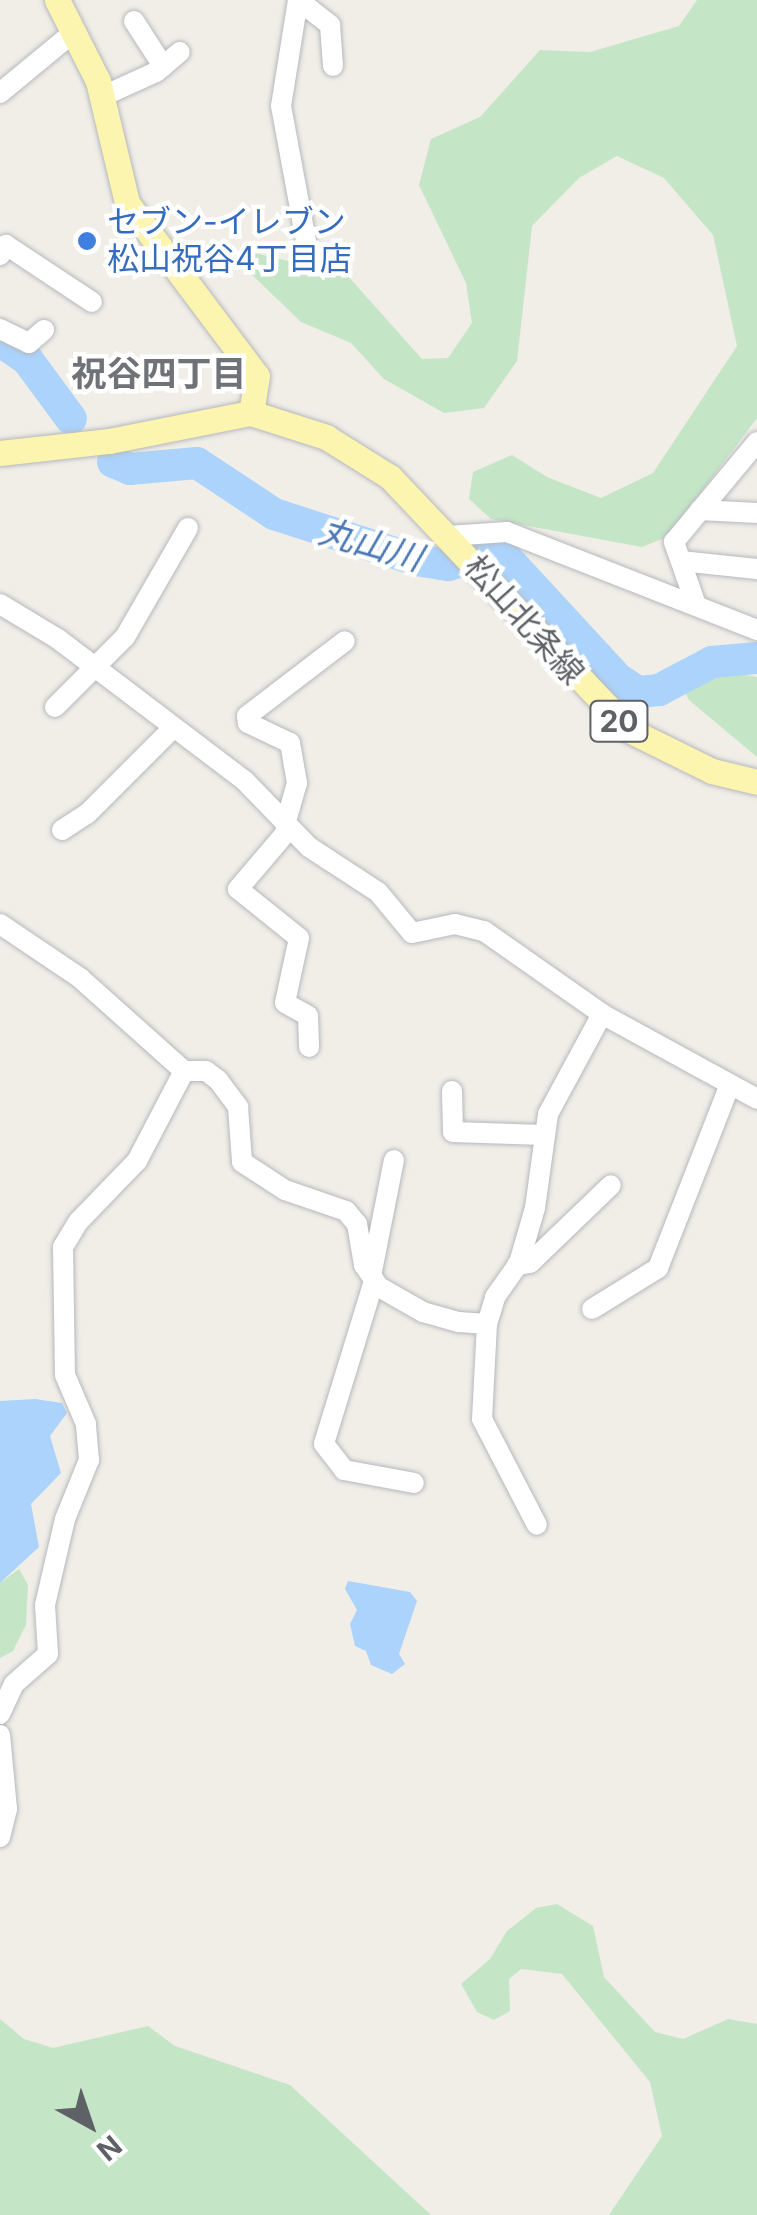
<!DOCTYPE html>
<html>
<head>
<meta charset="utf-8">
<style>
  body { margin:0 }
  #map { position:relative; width:757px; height:2215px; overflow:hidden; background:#f0eee7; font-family:Inter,"Noto Sans JP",sans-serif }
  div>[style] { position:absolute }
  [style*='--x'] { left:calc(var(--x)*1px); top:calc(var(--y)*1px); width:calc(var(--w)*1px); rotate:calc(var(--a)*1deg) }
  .green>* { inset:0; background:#c4e6c7 }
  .water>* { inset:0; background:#abd3fc }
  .river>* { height:32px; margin:-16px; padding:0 16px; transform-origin:16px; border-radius:16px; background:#abd3fc }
  .roads { filter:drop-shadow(0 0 2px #b7b8bd) drop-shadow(0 0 2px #b7b8bd) }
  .minor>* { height:20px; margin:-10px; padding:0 10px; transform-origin:10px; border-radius:10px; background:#fff }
  .major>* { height:25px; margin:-12.5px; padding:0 12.5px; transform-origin:12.5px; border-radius:12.5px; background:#fcf5b0 }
  .dots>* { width:28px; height:28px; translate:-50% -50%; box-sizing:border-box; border:5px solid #fff; border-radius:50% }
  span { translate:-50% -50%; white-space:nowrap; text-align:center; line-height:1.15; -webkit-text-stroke:9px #fff; paint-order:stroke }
  .shield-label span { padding:2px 8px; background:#fff; border:2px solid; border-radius:8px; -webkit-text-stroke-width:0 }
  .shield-label { font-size:30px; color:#5e6166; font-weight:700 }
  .shop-label { font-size:32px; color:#366cbe }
  .left { translate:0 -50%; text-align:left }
  .street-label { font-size:32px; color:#5e6166 }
  .neighbourhood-label { font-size:35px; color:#6f7378; font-weight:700 }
  .water-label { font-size:35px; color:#4a78b6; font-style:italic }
  .north { position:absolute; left:40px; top:2075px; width:100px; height:100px; -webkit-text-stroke:8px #fff; paint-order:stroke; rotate:140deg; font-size:28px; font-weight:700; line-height:40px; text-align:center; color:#5e6166 }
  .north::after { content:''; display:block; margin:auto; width:35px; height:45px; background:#5e6166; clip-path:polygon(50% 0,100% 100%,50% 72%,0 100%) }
</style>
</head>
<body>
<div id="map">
  <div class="green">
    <div style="clip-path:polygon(697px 0,757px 0,757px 418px,667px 537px,642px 547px,491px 519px,469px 499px,473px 472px,512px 455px,547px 477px,601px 498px,653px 473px,737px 346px,713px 235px,664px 178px,617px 156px,579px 178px,532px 226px,517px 361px,484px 408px,444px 413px,384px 379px,351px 343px,301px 322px,248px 271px,242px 250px,347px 275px,422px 359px,448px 358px,472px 323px,466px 283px,419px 185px,431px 139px,480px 117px,540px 50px,590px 52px,679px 26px)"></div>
    <div style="clip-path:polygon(729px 672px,757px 677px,757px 757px,689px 700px,679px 681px)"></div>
    <div style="clip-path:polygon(19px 1569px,28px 1585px,26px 1625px,13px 1651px,0 1658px,0 1583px)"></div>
    <div style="clip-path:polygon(557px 1904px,593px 1926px,604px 1977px,655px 2032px,683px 2039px,728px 2019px,757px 2024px,757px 2215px,609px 2215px,662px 2136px,650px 2082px,562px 1974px,521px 1969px,509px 1979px,510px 2011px,494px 2020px,477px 2012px,461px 1984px,490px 1959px,507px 1931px,536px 1908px)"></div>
    <div style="clip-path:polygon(0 2019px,24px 2039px,53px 2048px,148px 2026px,175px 2046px,290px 2085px,431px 2215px,0 2215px)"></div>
  </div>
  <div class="water">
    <div style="clip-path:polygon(35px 1399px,62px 1403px,67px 1413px,50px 1436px,61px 1473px,31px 1504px,39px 1547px,0 1583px,0 1401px)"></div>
    <div style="clip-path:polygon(348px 1581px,410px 1592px,417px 1601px,399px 1654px,405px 1664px,392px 1674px,371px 1665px,366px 1651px,355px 1646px,350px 1624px,357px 1610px,345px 1589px)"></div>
  </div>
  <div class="river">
    <div style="--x:0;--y:341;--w:32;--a:34"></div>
    <div style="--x:27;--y:359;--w:74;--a:53.7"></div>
    <div style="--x:113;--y:462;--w:18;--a:22"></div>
    <div style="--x:130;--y:469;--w:67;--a:-5.1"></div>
    <div style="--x:197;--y:463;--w:92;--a:33.5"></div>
    <div style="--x:274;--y:514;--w:149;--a:17.9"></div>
    <div style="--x:416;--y:560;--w:33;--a:9"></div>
    <div style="--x:449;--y:565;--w:52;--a:-16.7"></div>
    <div style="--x:499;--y:550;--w:176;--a:47.3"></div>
    <div style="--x:618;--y:679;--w:24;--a:33"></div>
    <div style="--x:638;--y:692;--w:21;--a:-5"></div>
    <div style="--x:659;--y:690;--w:60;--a:-27.8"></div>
    <div style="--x:712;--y:662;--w:45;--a:-5.1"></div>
  </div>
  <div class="roads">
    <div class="minor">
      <div style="--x:298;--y:0;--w:107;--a:99.1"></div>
      <div style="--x:281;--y:106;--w:147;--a:79.5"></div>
      <div style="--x:298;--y:0;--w:41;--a:38"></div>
      <div style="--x:330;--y:25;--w:41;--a:85.8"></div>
      <div style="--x:134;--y:21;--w:54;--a:57.2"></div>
      <div style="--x:0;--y:93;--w:97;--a:-39.6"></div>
      <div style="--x:101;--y:97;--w:60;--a:-24.4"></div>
      <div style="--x:156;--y:72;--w:31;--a:-40"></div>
      <div style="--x:0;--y:255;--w:12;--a:-59"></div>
      <div style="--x:6;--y:245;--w:103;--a:33.5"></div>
      <div style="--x:0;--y:329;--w:32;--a:26"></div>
      <div style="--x:29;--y:343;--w:20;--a:-41"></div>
      <div style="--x:700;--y:510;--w:57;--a:3"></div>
      <div style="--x:448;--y:536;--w:59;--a:-3.9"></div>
      <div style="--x:507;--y:532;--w:269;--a:21.4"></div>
      <div style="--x:681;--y:561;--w:76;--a:6"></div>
      <div style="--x:695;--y:602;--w:64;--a:-109.3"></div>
      <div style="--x:674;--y:542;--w:130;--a:-50.3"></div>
      <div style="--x:0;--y:604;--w:68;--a:31.1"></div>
      <div style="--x:58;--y:639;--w:233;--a:37.2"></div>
      <div style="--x:244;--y:780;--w:93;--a:45.9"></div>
      <div style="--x:309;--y:847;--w:82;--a:33.1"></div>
      <div style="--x:378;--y:892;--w:53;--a:50.3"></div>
      <div style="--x:412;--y:933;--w:44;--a:-11.8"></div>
      <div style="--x:455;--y:924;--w:30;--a:14"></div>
      <div style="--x:484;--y:931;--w:144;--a:35.1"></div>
      <div style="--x:602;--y:1014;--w:177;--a:28.7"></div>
      <div style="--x:55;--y:707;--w:99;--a:-45"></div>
      <div style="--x:125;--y:637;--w:126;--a:-60"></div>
      <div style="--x:285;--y:825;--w:44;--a:-74.1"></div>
      <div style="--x:297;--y:783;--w:41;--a:-99.9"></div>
      <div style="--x:290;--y:743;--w:47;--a:-154.5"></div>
      <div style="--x:248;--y:723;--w:7;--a:-98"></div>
      <div style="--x:247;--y:716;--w:123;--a:-37.4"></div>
      <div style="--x:289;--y:829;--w:79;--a:130.4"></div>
      <div style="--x:238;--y:889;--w:78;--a:38.8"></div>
      <div style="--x:299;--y:938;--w:66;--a:102.2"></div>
      <div style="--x:285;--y:1003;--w:26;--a:29"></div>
      <div style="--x:308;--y:1016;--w:31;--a:88"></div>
      <div style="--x:62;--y:830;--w:30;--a:-33"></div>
      <div style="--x:87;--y:814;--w:122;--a:-45"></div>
      <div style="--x:0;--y:924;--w:97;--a:34"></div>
      <div style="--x:80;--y:978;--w:140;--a:41.8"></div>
      <div style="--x:184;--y:1071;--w:22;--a:0"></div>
      <div style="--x:206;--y:1071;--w:15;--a:37"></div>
      <div style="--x:218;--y:1080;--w:34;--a:53"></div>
      <div style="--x:238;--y:1107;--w:55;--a:85.8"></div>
      <div style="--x:242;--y:1162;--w:51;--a:33.1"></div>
      <div style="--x:285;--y:1190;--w:65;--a:19"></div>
      <div style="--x:346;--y:1211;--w:17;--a:50"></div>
      <div style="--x:357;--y:1224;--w:42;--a:80.3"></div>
      <div style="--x:364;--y:1265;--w:27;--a:56"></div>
      <div style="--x:379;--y:1287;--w:51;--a:29.6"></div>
      <div style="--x:423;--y:1312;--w:37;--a:16"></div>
      <div style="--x:459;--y:1322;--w:28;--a:4"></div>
      <div style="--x:487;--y:1324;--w:28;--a:-73"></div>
      <div style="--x:495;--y:1297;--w:42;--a:-54.8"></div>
      <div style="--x:519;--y:1263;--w:57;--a:-73.8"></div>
      <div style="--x:535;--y:1208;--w:95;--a:-82.1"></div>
      <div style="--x:548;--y:1114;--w:114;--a:-61.6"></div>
      <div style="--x:452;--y:1091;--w:41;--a:88.6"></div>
      <div style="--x:453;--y:1132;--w:91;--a:1.9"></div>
      <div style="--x:517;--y:1265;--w:13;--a:-9"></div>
      <div style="--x:530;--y:1263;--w:112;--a:-43.9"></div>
      <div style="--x:372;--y:1271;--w:113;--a:-78.8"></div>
      <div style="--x:374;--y:1281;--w:170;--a:107.1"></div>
      <div style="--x:324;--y:1444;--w:33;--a:52"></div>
      <div style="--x:344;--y:1470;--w:71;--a:10.5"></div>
      <div style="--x:592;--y:1309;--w:78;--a:-31.8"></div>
      <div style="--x:658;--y:1268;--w:194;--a:-68.6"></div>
      <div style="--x:487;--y:1324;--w:95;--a:93"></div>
      <div style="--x:482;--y:1419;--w:119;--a:62.6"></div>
      <div style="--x:0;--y:1714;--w:33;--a:-65"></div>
      <div style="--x:14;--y:1684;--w:45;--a:-41.4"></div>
      <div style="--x:48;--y:1654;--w:49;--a:-93.5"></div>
      <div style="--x:45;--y:1605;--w:88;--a:-76.9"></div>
      <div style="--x:65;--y:1519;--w:64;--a:-67.9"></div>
      <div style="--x:89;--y:1460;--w:36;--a:-95"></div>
      <div style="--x:86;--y:1424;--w:53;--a:-113.2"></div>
      <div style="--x:65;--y:1375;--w:128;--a:-90.9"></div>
      <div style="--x:63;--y:1247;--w:29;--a:-59"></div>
      <div style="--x:78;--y:1222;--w:85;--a:-46"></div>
      <div style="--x:137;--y:1161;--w:102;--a:-62.4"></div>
      <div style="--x:0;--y:1735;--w:74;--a:84.6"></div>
      <div style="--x:7;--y:1809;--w:29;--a:104"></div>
    </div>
    <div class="major">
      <div style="--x:57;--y:0;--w:91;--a:63.2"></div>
      <div style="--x:98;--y:81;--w:125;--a:76.6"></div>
      <div style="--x:127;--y:203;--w:216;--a:53.1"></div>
      <div style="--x:257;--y:376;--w:37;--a:99"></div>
      <div style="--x:0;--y:453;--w:110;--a:-6.3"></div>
      <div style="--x:109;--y:441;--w:145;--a:-11.2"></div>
      <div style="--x:251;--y:413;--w:79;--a:17.7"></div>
      <div style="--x:326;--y:437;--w:75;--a:32"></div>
      <div style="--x:390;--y:477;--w:348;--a:46.6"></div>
      <div style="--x:629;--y:730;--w:93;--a:26.3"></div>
      <div style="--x:712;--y:771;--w:46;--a:13.7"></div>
    </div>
  </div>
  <div class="dots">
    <div style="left:87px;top:241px;background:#3f7fe0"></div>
  </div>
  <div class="shield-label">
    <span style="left:619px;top:721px">20</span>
  </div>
  <div class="shop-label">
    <span class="left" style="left:107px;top:241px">セブン-イレブン<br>松山祝谷4丁目店</span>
  </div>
  <div class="street-label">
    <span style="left:524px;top:620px;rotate:48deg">松山北条線</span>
  </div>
  <div class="neighbourhood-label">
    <span style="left:159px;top:373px">祝谷四丁目</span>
  </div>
  <div class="water-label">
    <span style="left:371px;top:544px;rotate:16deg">丸山川</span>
  </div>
  <div class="north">N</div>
</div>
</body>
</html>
